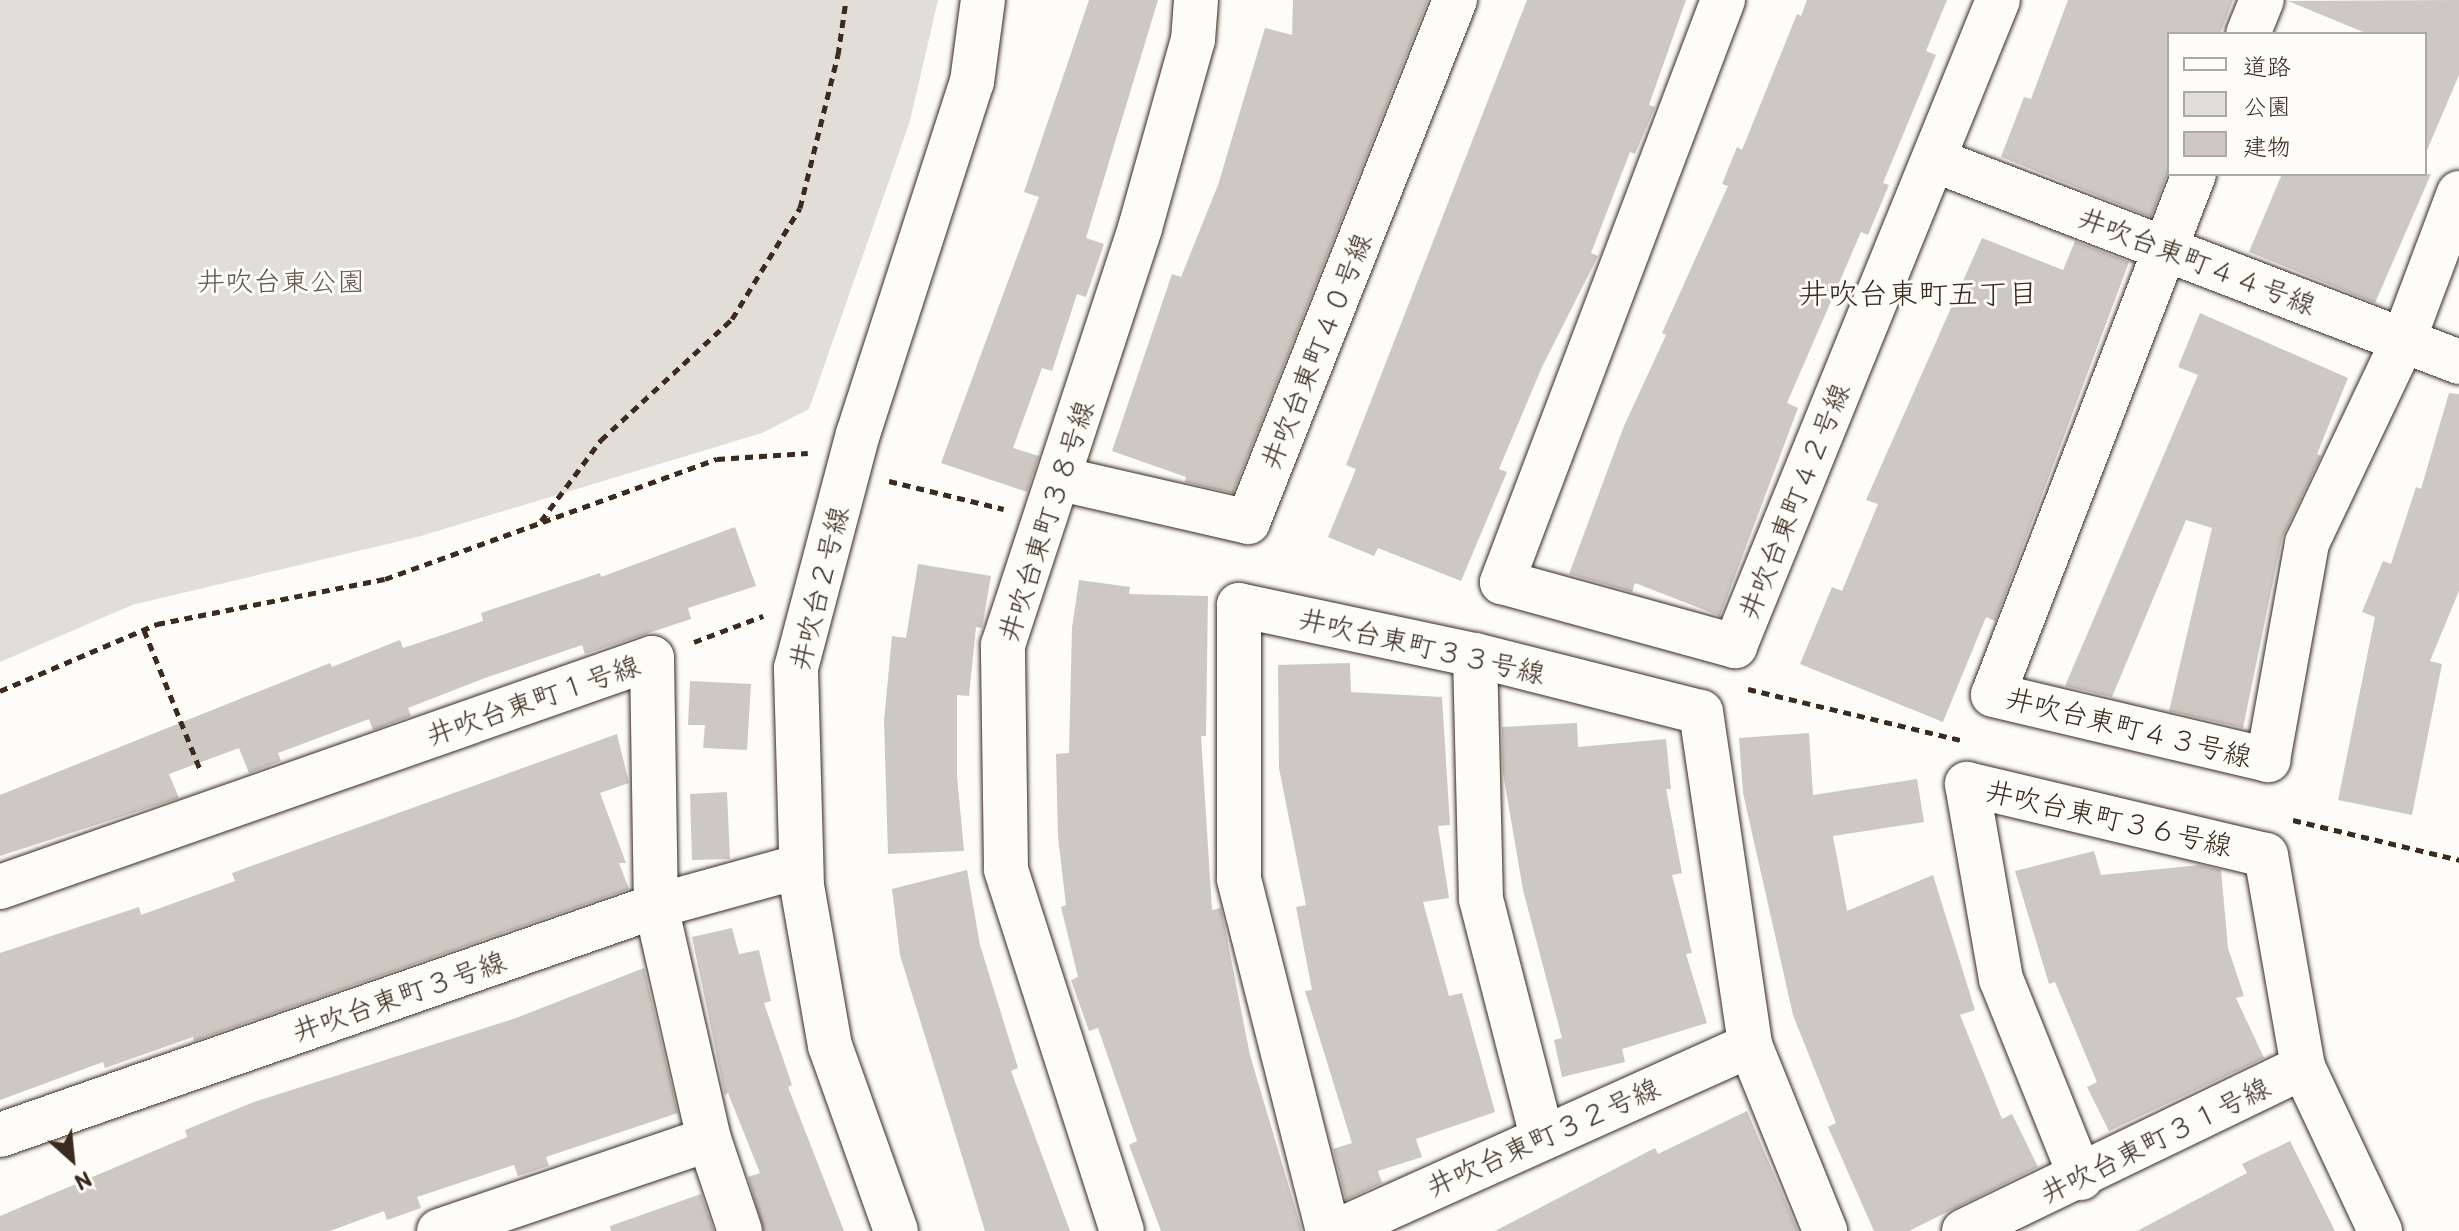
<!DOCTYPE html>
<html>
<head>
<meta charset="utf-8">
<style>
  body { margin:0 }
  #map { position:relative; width:2459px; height:1231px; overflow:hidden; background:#fdfcf7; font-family:Itim,"Klee One",sans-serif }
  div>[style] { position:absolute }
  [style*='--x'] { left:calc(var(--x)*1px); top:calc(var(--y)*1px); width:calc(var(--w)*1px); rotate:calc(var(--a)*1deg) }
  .green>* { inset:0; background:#e1ded7 }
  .building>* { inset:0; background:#cdc8c2 }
  .path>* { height:5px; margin-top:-2.5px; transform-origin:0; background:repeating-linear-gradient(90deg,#3b2a1e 0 8px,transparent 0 14px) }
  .roads { filter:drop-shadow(0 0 2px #3b2a1e) drop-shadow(0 0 2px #3b2a1e) }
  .minor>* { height:44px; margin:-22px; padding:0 22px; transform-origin:22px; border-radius:22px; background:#fdfcf7 }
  span { translate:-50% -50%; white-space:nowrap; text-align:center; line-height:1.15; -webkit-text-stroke:6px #fdfcf7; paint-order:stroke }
  .street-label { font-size:28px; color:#3b2a1e }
  .park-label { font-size:28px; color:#64574c }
  .neighbourhood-label { font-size:30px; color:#3b2a1e }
  .legend { position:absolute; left:2167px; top:32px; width:260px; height:144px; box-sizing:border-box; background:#fdfcf7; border:2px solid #afa8a0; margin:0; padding:10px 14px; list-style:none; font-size:24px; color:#3b2a1e }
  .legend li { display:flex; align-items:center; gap:16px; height:40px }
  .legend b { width:40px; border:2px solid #afa8a0 }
  .north { position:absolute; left:32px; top:1119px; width:80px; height:80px; -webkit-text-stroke:6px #fdfcf7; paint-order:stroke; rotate:153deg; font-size:22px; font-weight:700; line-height:32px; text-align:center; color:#3b2a1e }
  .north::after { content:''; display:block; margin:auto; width:28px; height:36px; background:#3b2a1e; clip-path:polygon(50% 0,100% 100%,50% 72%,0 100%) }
</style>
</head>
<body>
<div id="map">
  <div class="green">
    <div style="clip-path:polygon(0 0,938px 0,910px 121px,809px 409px,762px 433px,421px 536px,132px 605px,0 662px)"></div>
  </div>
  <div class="building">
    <div style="clip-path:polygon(1089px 0,1158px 0,1086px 238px,1104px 244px,1086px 297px,1077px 294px,1052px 371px,1042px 368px,1013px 448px,1039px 456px,1027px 492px,941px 463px,1039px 197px,1024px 192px)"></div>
    <div style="clip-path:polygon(1293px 0,1428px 0,1233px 493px,1185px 482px,1186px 477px,1112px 451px,1172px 274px,1181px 277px,1218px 185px,1265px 28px,1292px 35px)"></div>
    <div style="clip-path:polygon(1527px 0,1686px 0,1649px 105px,1655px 107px,1635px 154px,1630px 152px,1591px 253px,1598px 256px,1542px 367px,1499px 469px,1507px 472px,1461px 581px,1378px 548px,1374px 556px,1328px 537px,1356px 469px,1346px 465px)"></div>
    <div style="clip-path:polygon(1807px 0,1947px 0,1926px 51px,1936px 55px,1883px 183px,1889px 185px,1868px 235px,1861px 232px,1787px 403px,1798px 408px,1720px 616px,1635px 583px,1632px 592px,1569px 574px,1624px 426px,1666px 335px,1662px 333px,1728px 186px,1722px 184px,1737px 147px,1742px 150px,1797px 14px,1801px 16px)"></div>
    <div style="clip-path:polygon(2068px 0,2233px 0,2220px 34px,2169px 34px,2169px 169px,2151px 217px,2001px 157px,2024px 97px,2031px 99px)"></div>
    <div style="clip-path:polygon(2459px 0,2459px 75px,2425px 155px,2425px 34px,2368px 34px,2288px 1px)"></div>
    <div style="clip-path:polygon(2282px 174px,2431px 174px,2375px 303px,2249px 252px)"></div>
    <div style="clip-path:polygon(1982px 238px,2063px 270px,2075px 241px,2129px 262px,1995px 621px,1986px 617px,1943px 722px,1800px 664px,1832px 587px,1842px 591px,1878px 504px,1866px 500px)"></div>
    <div style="clip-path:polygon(2200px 313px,2348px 378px,2317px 454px,2321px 456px,2282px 538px,2243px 728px,2169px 711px,2212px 528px,2186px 520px,2112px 697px,2065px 686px,2198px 375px,2178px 367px)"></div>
    <div style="clip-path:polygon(2449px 393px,2459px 394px,2459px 591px,2430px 661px,2442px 664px,2412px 815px,2338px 800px,2375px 617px,2362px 612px,2383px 561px,2391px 564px,2416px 487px,2421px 489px)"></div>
    <div style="clip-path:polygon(735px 527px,756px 586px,688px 608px,691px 619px,585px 654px,582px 645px,485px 678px,408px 708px,411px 716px,373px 730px,369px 719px,278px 753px,281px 761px,249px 773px,239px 748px,169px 774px,179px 798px,0 856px,0 795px,330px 663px,332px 667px,400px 640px,403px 648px,448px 633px,483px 621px,481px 613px,600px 573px,601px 577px)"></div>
    <div style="clip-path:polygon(918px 564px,991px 576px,982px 628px,976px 627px,969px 696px,957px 695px,957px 776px,964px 851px,888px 854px,884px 721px,892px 636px,906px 638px)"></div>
    <div style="clip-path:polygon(1079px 580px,1130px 587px,1129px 594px,1208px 596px,1206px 736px,1201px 736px,1212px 910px,1221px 908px,1250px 1055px,1302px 1231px,1161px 1231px,1129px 1145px,1137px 1141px,1098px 1028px,1089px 1031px,1071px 980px,1078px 977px,1061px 907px,1066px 905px,1058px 837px,1056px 754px,1069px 753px,1072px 628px)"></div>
    <div style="clip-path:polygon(1350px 663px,1351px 692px,1442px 697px,1450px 825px,1438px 826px,1449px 898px,1423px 902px,1449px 996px,1462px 993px,1495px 1112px,1416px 1139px,1422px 1157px,1378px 1171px,1382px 1183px,1346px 1200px,1333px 1149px,1352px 1143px,1305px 991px,1312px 990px,1296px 907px,1306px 905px,1279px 768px,1278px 665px)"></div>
    <div style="clip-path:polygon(690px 681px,751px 684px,747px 750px,703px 748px,705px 725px,688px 725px)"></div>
    <div style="clip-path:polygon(1577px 723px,1578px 747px,1666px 739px,1671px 789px,1666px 789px,1682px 873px,1672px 875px,1692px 953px,1686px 954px,1707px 1023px,1622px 1049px,1625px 1062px,1562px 1077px,1554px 1040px,1562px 1038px,1523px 890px,1503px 773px,1502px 727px)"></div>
    <div style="clip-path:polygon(1809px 733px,1813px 795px,1917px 779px,1924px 822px,1833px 836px,1847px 911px,1933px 875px,1975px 1010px,1960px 1015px,2002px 1119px,2012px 1114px,2038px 1167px,1909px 1231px,1874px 1231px,1828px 1127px,1836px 1123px,1793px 1015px,1743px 793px,1739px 738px)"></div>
    <div style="clip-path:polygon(617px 734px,629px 783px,600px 793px,626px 863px,619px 863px,629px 889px,194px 1041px,193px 1037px,105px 1068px,103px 1062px,0 1100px,0 953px,139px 907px,141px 915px,235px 881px,232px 873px)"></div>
    <div style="clip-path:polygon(727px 792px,730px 859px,692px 860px,690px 794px)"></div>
    <div style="clip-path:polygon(2094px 851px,2101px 875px,2200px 865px,2221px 870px,2228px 948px,2244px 996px,2236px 998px,2264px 1058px,2109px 1131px,2087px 1087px,2097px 1082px,2055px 982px,2049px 984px,2015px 871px)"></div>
    <div style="clip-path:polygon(967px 870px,980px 945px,1018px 1068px,1011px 1071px,1070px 1231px,985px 1231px,900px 955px,892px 889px)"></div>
    <div style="clip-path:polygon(732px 928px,739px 954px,759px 950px,771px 1001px,764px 1003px,792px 1085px,788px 1087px,844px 1231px,764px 1231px,748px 1177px,760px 1173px,728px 1093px,725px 1095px,692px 937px)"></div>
    <div style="clip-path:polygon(644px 968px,678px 1113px,546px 1157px,549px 1166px,518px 1176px,514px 1165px,417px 1197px,421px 1208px,387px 1220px,384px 1211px,330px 1231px,0 1231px,0 1216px,187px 1137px,185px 1130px,254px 1102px,516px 1018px)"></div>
    <div style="clip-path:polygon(1747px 1111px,1798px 1231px,1495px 1231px,1655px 1148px,1658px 1154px)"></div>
    <div style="clip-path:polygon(2290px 1141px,2335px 1231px,2137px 1231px,2247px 1173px,2242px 1164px)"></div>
    <div style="clip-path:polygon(701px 1194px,714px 1231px,611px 1231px,610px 1226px)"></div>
  </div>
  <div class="path">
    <div style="--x:889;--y:481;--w:118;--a:13.7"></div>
    <div style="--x:541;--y:521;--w:101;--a:-53.5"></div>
    <div style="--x:601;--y:440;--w:178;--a:-42.7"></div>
    <div style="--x:732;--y:319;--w:130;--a:-58.5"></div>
    <div style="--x:800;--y:208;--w:158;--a:-76.1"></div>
    <div style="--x:838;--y:55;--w:56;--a:-81.7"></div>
    <div style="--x:144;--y:630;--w:150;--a:68.1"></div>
    <div style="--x:694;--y:642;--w:74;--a:-20.6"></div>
    <div style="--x:1748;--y:689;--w:218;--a:13.5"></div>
    <div style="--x:0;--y:691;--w:171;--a:-23.1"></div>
    <div style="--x:157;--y:624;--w:232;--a:-11.2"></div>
    <div style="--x:385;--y:579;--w:353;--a:-19.9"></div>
    <div style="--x:717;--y:459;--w:91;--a:-3.8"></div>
    <div style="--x:2293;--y:820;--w:171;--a:13.5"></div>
  </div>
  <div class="roads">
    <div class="minor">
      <div style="--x:1723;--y:0;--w:623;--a:110.79"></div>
      <div style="--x:1502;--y:582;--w:242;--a:15.4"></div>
      <div style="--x:1735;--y:646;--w:697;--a:-67.85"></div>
      <div style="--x:2248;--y:34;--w:37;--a:-68"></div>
      <div style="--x:1934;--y:160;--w:563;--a:21.04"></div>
      <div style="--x:2194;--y:174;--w:558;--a:111.1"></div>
      <div style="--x:1993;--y:695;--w:283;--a:13.3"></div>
      <div style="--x:2268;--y:760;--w:220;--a:-79.8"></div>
      <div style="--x:2307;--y:543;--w:226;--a:-64.6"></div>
      <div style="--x:2404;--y:339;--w:156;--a:-69.4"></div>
      <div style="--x:1061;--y:479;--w:192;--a:12.9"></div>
      <div style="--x:1248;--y:522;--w:562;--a:-68.37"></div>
      <div style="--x:1475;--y:655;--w:244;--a:88.6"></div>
      <div style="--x:1481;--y:899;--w:246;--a:75.6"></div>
      <div style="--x:0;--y:887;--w:691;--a:-19.35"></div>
      <div style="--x:652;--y:658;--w:248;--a:89.1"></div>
      <div style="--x:656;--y:906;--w:239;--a:77.2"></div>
      <div style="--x:709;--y:1139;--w:97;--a:71.4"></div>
      <div style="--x:0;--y:1135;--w:695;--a:-19.24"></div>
      <div style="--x:656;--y:906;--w:150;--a:-15.4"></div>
      <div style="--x:2081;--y:1178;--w:214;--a:-111.9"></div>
      <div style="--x:2001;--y:979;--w:198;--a:-99.9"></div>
      <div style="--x:1967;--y:784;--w:307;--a:13.4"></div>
      <div style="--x:2266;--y:855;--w:215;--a:80.1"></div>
      <div style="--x:2303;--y:1067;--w:181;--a:64.8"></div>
      <div style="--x:439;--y:1231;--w:285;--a:-18.8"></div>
      <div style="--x:896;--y:1231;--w:196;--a:-109.6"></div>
      <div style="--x:830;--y:1046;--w:162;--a:-99.9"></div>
      <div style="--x:802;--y:886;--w:218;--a:-91.6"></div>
      <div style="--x:796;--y:668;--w:242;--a:-75.2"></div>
      <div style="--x:858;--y:434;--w:370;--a:-72.1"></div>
      <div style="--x:972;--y:82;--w:83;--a:-82.4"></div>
      <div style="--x:1122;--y:1231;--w:380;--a:-107.8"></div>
      <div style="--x:1006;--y:869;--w:224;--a:-90.8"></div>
      <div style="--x:1003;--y:645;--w:439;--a:-71.8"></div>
      <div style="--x:1140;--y:228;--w:195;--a:-74.3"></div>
      <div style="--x:1193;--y:40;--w:40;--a:-85.7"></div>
      <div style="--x:1328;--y:1231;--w:363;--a:-104.2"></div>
      <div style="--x:1239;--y:879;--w:274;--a:-90"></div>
      <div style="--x:1239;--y:605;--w:241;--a:12"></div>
      <div style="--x:1475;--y:655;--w:233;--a:14.2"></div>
      <div style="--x:1701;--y:712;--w:337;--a:81.6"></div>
      <div style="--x:1750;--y:1045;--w:201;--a:68"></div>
      <div style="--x:1337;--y:1231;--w:453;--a:-24.2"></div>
      <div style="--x:1964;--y:1231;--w:377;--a:-25.8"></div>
    </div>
  </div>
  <div class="street-label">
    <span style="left:2197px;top:261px;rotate:21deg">井吹台東町４４号線</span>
    <span style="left:1316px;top:351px;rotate:-68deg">井吹台東町４０号線</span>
    <span style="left:1794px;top:501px;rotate:-68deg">井吹台東町４２号線</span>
    <span style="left:1046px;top:521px;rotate:-72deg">井吹台東町３８号線</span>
    <span style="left:819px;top:588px;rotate:-76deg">井吹台２号線</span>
    <span style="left:1422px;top:646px;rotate:13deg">井吹台東町３３号線</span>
    <span style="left:533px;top:700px;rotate:-19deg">井吹台東町１号線</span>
    <span style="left:2129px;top:727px;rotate:14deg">井吹台東町４３号線</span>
    <span style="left:2109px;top:818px;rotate:13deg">井吹台東町３６号線</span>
    <span style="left:399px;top:996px;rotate:-19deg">井吹台東町３号線</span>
    <span style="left:1543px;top:1137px;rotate:-24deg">井吹台東町３２号線</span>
    <span style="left:2155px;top:1140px;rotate:-26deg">井吹台東町３１号線</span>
  </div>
  <div class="park-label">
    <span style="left:281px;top:281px">井吹台東公園</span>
  </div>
  <div class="neighbourhood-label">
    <span style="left:1918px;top:294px">井吹台東町五丁目</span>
  </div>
  <ul class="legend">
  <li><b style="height:10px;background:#fdfcf7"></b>道路</li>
  <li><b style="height:22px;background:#e1ded7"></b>公園</li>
  <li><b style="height:22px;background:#cdc8c2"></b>建物</li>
  </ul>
  <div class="north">N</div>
</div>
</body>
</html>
